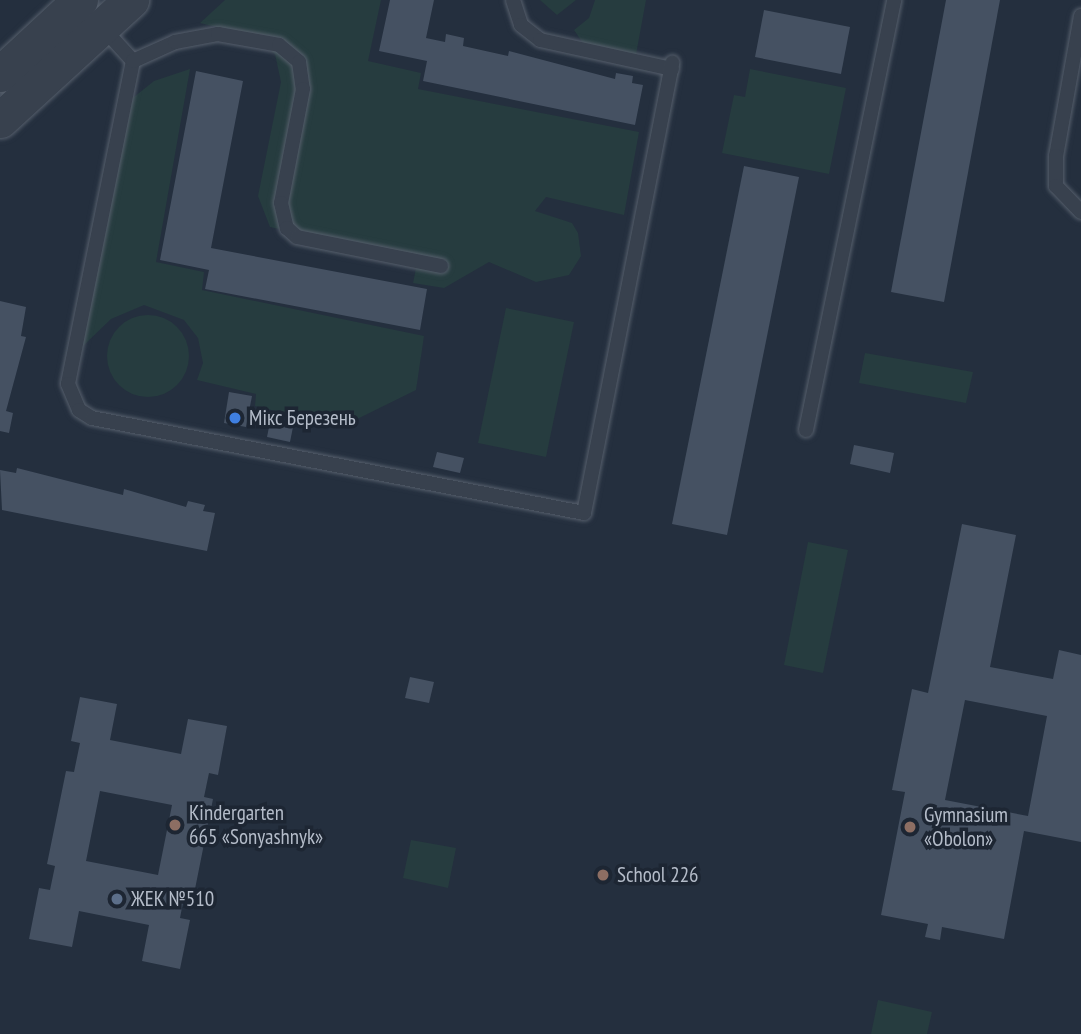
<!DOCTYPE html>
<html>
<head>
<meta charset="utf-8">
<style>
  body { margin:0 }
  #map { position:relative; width:1081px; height:1034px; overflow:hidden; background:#242f3e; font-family:"PT Sans Narrow",sans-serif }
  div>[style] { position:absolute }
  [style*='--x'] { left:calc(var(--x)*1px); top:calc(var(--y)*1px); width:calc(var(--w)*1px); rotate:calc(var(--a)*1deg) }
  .green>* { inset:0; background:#263c3f }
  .round { border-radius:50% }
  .building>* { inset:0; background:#455162 }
  .roads { filter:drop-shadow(0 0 2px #565f6c) drop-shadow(0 0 2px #565f6c) }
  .service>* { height:14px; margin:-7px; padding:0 7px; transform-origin:7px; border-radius:7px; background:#38414e }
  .tertiary>* { height:35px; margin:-17.5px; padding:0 17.5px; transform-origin:17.5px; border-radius:17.5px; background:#38414e }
  .dots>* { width:19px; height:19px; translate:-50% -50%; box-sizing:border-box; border:4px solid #1d2633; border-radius:50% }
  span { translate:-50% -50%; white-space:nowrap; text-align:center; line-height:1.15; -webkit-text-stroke:7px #1d2633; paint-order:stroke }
  .poi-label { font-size:21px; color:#b4bcc9 }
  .left { translate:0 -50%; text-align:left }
</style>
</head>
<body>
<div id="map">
  <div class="green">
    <div style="clip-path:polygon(225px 0,381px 0,368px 61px,421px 73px,418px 89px,639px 132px,624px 215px,546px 197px,535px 211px,572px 223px,578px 233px,581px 256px,569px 275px,536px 282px,489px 262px,444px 288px,413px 283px,418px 258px,270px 227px,258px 196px,281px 82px,275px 54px,253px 36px,200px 23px)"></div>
    <div style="clip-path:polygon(540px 0,576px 0,557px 15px)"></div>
    <div style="clip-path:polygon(595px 0,646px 0,635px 60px,587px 49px,574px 30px,589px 18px)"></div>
    <div style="clip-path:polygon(190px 69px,156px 262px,204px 272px,202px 290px,424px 336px,416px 390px,341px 427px,255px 406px,256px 394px,197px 380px,203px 363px,198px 338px,184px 320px,144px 305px,111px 319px,81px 348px,129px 101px,154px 81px)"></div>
    <div style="clip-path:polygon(750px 69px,846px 88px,829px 174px,722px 153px,734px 95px,745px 97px)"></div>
    <div style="clip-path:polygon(506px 308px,574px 322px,546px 457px,478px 443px)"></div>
    <div class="round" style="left:107px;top:315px;width:82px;height:82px"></div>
    <div style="clip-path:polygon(865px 353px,973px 372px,966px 403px,859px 383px)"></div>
    <div style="clip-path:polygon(808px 542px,848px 550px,823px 673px,784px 665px)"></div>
    <div style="clip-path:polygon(411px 840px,456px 848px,448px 888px,403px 878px)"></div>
    <div style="clip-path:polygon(878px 1000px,932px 1012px,927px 1034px,871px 1034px)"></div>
  </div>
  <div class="building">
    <div style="clip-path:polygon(390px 0,434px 0,426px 38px,445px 42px,446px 34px,464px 38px,463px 46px,508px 56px,509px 51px,615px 79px,616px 73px,633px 76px,632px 83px,643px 85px,635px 125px,423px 81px,427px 61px,379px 51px)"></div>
    <div style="clip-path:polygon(946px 0,1000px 0,944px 302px,891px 292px)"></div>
    <div style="clip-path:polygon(764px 10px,850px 27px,841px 74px,755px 57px)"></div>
    <div style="clip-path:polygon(196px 71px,243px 81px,211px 248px,427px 289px,420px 330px,205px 289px,209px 270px,160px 260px)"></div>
    <div style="clip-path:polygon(744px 166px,799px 177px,727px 535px,672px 524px)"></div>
    <div style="clip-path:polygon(0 301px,26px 307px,21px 336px,26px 337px,6px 411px,13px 413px,9px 433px,0 431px)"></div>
    <div style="clip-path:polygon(229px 392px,252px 396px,246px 427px,224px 423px)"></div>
    <div style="clip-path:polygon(270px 422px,293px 427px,290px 442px,267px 437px)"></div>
    <div style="clip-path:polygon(854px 445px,894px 453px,890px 473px,850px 464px)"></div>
    <div style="clip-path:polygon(437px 452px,464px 458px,460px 473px,433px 467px)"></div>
    <div style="clip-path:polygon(17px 468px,123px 495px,124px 489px,186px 507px,188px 501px,205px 505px,203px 511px,215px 513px,207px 551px,2px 510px,0 470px,16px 473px)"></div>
    <div style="clip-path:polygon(evenodd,962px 524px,1016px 535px,990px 667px,1053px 679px,1059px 650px,1081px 655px,1081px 842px,1024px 831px,1004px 939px,942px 927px,940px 940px,925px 937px,928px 924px,881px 915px,905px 792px,892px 790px,912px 689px,928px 693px,962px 524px,965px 700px,1047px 716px,1028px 816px,945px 800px,965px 700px)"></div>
    <div style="clip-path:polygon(410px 677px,434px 682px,429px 703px,405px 698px)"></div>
    <div style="clip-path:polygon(evenodd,80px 697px,117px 704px,110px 740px,181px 754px,188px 719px,227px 726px,218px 775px,209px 773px,204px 797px,213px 799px,194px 894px,185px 892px,180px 918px,190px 920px,180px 969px,142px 961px,149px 925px,79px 911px,72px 947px,29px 939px,39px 888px,50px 890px,55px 866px,47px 864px,66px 771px,74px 772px,80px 743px,71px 741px,80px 697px,100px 791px,172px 805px,158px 875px,86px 861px,100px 791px)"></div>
  </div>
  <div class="roads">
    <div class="service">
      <div style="--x:513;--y:0;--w:26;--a:72"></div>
      <div style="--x:521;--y:25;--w:24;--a:38"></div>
      <div style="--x:540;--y:40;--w:135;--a:12.4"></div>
      <div style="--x:1081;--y:16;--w:142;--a:100.1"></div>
      <div style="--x:1056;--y:156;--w:30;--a:90"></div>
      <div style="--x:1056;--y:186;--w:36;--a:46"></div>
      <div style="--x:102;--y:27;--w:46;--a:47.6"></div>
      <div style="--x:133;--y:61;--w:329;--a:101.4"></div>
      <div style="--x:68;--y:384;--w:28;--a:67"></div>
      <div style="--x:79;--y:410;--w:15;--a:32"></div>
      <div style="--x:92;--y:418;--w:501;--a:10.93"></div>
      <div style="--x:584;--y:513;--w:459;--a:-78.9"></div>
      <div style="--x:133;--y:61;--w:46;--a:-24.3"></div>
      <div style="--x:175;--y:42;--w:44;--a:-10.5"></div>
      <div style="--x:218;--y:34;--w:62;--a:10.2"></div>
      <div style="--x:279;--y:45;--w:26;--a:40"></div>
      <div style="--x:299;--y:62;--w:27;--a:82"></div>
      <div style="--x:303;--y:89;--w:116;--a:100.9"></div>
      <div style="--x:281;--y:203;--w:26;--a:77"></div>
      <div style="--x:287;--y:228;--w:13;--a:42"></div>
      <div style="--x:297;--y:237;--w:147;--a:11.4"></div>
      <div style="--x:806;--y:430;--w:439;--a:-78.4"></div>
    </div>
    <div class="tertiary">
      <div style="--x:0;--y:74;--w:109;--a:-42.8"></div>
      <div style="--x:0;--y:120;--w:178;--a:-42.5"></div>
    </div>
  </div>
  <div class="dots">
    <div style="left:235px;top:418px;background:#3f7fe0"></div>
    <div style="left:175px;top:825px;background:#8d6e63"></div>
    <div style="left:910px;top:827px;background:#8d6e63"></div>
    <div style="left:603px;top:875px;background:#8d6e63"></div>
    <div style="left:117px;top:899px;background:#5c6f8a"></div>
  </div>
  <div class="poi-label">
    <span class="left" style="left:249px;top:418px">Мікс Березень</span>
    <span class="left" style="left:189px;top:825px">Kindergarten<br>665 «Sonyashnyk»</span>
    <span class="left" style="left:924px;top:827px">Gymnasium<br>«Obolon»</span>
    <span class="left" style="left:617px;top:875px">School 226</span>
    <span class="left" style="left:131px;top:899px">ЖЕК №510</span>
  </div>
</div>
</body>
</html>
